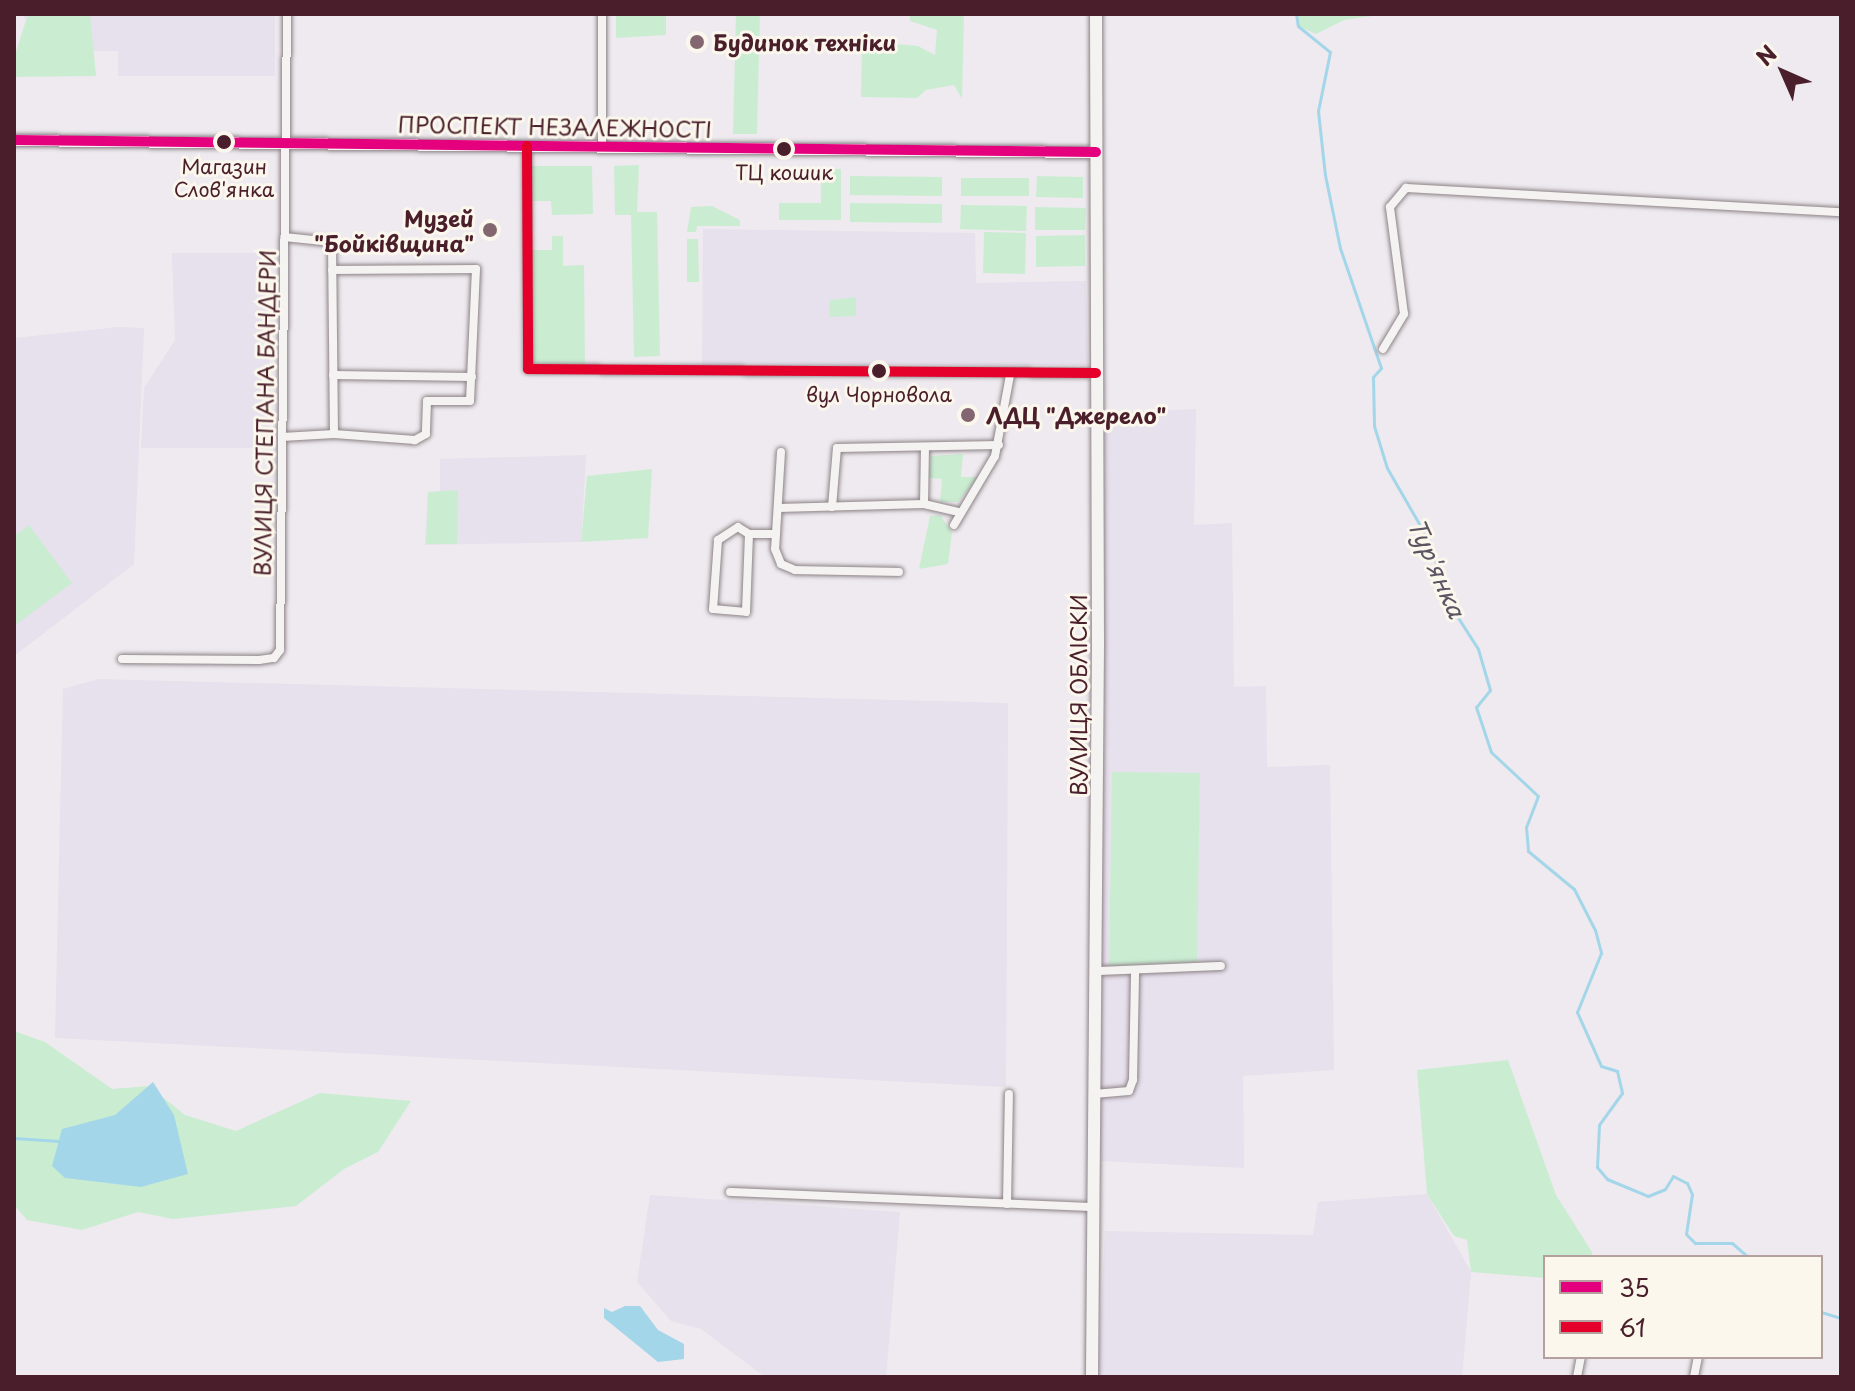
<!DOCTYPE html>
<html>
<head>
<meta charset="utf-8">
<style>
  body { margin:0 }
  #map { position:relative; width:1855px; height:1391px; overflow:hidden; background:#eeeaef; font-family:"Playpen Sans",sans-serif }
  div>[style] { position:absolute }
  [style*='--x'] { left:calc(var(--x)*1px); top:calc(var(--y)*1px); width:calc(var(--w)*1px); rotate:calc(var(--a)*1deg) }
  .built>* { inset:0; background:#e7e0ed }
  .green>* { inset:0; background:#caedd2 }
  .water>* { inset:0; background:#a4d6e9 }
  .stream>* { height:3px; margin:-1.5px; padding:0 1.5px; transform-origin:1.5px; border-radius:1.5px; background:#a4d6e9 }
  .roads { filter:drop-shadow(0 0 2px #8c8286) drop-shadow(0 0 2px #8c8286) }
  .street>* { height:8px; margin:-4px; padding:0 4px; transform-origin:4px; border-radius:4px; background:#f5f3f1 }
  .secondary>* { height:11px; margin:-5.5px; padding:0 5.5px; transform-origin:5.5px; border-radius:5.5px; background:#f5f3f1 }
  .primary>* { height:12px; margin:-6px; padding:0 6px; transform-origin:6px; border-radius:6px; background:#f5f3f1 }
  .bus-1>* { height:10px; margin:-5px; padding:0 5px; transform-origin:5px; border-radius:5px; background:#e5007d }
  .bus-2>* { height:10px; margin:-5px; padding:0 5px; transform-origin:5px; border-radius:5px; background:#e4002b }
  .dots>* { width:22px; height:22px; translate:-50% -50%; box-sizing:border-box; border:4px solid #fbf7ec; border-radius:50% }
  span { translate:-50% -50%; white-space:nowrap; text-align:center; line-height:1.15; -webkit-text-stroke:6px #fbf7ec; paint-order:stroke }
  .bus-label { font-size:20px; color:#4a1f2b }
  .poi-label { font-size:22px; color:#4a1f2b; font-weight:700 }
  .left { translate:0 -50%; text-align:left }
  .right { translate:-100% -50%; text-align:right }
  .street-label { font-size:22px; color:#4a1f2b }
  .water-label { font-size:24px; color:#5c5363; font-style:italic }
  .frame { position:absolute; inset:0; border:16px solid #4a1f2b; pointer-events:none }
  .legend { position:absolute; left:1543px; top:1255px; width:280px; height:104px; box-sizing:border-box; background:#fbf7ec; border:2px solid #b4a19f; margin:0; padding:10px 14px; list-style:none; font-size:24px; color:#4a1f2b }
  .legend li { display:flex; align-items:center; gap:16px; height:40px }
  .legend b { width:40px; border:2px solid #b4a19f }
  .north { position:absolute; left:1743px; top:32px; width:80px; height:80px; -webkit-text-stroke:6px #fbf7ec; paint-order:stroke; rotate:315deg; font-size:22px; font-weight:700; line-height:32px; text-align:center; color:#4a1f2b }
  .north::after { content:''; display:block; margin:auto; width:28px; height:36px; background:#4a1f2b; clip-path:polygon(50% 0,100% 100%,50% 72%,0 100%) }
</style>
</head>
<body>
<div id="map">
  <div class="built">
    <div style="clip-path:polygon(21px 14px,275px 14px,275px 76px,118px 76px,118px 51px,55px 51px)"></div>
    <div style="clip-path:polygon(703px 229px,975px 233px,976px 283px,1086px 281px,1088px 365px,702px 365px)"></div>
    <div style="clip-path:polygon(172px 253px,271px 253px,269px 448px,141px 448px,144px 388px,175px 340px)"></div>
    <div style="clip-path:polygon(118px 327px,144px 328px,134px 564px,14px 656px,14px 338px)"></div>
    <div style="clip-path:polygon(1196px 409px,1194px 525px,1232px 523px,1234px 687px,1266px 686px,1267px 767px,1330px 765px,1334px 1070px,1243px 1076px,1244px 1168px,1101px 1161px,1103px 413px)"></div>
    <div style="clip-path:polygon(586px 455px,581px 542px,425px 545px,428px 492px,440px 491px,440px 459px)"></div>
    <div style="clip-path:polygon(99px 679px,1008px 703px,1006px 1087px,55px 1038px,63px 689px)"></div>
    <div style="clip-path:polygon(1427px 1194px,1471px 1272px,1462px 1377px,1098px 1377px,1105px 1231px,1313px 1235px,1318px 1202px)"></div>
    <div style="clip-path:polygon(650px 1195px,900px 1212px,886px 1377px,765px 1377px,701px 1329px,671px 1321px,637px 1282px)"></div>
  </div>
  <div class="green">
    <div style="clip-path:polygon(28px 14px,90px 14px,96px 76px,14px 77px,14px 58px)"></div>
    <div style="clip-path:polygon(616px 14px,666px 14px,666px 35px,616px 38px)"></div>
    <div style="clip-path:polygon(736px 14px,760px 14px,757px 134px,733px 134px)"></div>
    <div style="clip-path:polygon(910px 14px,964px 14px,962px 99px,954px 85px,926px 90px,917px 98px,861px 97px,862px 41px,918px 46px,935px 55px,937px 30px,910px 21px)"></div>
    <div style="clip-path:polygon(1296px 14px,1386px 14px,1344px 20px,1316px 34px,1298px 26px)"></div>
    <div style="clip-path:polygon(639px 165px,637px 212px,657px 212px,660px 356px,634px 357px,631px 215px,615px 215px,614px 166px)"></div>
    <div style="clip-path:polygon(531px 166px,592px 166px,593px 214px,552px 215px,551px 201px,531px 201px)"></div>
    <div style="clip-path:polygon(821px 169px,841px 169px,841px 220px,779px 220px,779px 203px,821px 203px)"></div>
    <div style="clip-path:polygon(850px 176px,942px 177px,942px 196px,850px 195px)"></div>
    <div style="clip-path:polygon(1037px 176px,1083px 177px,1083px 198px,1036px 197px)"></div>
    <div style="clip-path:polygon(961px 178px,1029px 178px,1029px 196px,961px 196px)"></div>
    <div style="clip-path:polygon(850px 203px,942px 204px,942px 223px,850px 222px)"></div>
    <div style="clip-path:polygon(961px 205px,1027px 206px,1026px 231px,960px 229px)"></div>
    <div style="clip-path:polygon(712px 206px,740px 220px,740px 226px,697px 226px,696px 232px,687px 232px,691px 207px)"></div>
    <div style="clip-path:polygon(1035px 207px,1086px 208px,1085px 230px,1035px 230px)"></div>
    <div style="clip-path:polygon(984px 232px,1026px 233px,1025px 274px,983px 273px)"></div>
    <div style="clip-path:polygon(1085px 235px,1085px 266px,1036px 267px,1036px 236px)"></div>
    <div style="clip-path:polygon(552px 236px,563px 236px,563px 266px,584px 265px,585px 364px,533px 365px,532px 250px,552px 250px)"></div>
    <div style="clip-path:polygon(687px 239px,698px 239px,699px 282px,687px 282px)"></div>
    <div style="clip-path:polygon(856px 297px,856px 316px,829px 317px,830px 300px)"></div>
    <div style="clip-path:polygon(963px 454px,961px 477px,979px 477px,958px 502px,940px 502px,942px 479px,929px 478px,931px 456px)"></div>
    <div style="clip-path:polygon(652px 469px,648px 538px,581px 542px,587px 476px)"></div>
    <div style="clip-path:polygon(458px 490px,457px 544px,426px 544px,428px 492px)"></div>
    <div style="clip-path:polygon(940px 515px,952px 532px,948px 564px,919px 569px,930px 516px)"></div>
    <div style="clip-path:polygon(29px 525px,72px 583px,14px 626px,14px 536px)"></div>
    <div style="clip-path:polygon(1112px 772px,1200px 773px,1197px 962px,1109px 966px)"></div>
    <div style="clip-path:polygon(14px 1031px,45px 1042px,112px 1089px,149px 1086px,185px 1115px,236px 1131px,320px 1093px,411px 1101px,378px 1152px,344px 1169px,296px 1206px,173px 1219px,138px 1212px,82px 1230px,27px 1220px,14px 1205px)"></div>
    <div style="clip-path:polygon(1508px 1060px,1556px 1195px,1592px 1252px,1592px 1257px,1545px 1257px,1545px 1278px,1471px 1272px,1467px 1240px,1454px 1236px,1427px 1194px,1417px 1070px)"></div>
  </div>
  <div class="water">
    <div style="clip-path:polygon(153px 1082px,174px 1115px,188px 1174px,141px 1187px,65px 1178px,52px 1166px,62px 1129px,115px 1115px)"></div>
    <div style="clip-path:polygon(625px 1306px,640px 1306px,658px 1330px,684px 1344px,684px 1359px,658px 1362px,604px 1318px,604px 1308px,612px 1312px)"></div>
  </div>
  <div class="stream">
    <div style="--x:1296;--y:14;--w:12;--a:81"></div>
    <div style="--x:1298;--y:26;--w:41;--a:39.1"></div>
    <div style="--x:1330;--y:52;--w:60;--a:101.5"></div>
    <div style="--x:1318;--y:111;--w:64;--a:83.8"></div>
    <div style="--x:1325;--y:175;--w:75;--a:78.4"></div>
    <div style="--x:1340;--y:248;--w:127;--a:71.1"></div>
    <div style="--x:1381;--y:368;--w:12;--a:132"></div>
    <div style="--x:1373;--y:377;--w:49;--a:88.8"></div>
    <div style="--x:1374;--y:426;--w:44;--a:72.8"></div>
    <div style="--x:1387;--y:468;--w:84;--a:60.1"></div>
    <div style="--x:1429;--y:541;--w:64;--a:72.7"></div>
    <div style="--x:1448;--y:602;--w:56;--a:57.4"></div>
    <div style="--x:1478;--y:649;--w:43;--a:73.7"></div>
    <div style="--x:1490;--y:690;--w:22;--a:129"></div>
    <div style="--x:1476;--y:707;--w:47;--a:71.6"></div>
    <div style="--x:1491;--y:752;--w:64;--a:43.1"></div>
    <div style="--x:1538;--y:796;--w:33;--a:111"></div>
    <div style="--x:1526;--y:827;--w:24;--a:85"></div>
    <div style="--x:1528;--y:851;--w:60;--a:39.6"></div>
    <div style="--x:1574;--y:889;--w:46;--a:62.9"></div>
    <div style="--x:1595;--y:930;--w:24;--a:75"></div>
    <div style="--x:1601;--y:953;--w:64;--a:112.1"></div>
    <div style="--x:1577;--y:1012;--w:59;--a:66"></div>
    <div style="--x:1601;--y:1066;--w:17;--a:17"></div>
    <div style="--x:1617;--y:1071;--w:23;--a:77"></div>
    <div style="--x:1622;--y:1093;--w:39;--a:126"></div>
    <div style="--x:1599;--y:1125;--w:42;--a:92.7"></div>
    <div style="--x:1597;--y:1167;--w:16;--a:50"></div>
    <div style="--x:1607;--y:1179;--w:44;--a:22.5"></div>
    <div style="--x:1648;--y:1196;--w:18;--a:-22"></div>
    <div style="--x:1665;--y:1189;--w:15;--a:-58"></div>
    <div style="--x:1673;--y:1176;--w:16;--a:27"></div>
    <div style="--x:1687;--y:1183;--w:12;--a:66"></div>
    <div style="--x:1692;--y:1194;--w:40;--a:98.5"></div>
    <div style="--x:1686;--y:1234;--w:13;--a:45"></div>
    <div style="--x:1695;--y:1243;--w:37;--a:0"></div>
    <div style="--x:1732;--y:1243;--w:21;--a:41"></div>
    <div style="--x:14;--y:1138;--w:45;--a:3.8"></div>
    <div style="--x:1821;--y:1312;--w:21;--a:17"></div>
  </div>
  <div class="roads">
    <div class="street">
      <div style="--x:602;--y:14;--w:133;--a:90"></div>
      <div style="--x:527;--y:146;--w:223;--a:89.7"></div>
      <div style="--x:528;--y:369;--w:568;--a:0.4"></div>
      <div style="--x:332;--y:270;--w:144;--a:-0.4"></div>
      <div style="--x:476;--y:269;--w:132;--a:92.6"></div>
      <div style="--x:470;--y:401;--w:43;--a:180"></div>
      <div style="--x:427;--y:401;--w:33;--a:92"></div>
      <div style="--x:426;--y:434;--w:13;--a:151"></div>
      <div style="--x:415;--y:440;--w:81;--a:-175.8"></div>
      <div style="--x:1383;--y:349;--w:41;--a:-59"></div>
      <div style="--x:1404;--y:314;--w:108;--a:-97.5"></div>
      <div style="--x:1390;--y:207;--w:25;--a:-50"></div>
      <div style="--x:1406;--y:188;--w:436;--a:3.2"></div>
      <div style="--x:333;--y:375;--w:139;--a:0.8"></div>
      <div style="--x:282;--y:437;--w:52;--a:-3.3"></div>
      <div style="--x:334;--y:434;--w:192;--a:-90.6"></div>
      <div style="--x:332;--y:242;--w:48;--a:-174.1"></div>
      <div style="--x:781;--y:452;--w:97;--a:93.5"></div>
      <div style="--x:775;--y:549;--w:16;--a:68"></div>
      <div style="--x:781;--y:564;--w:15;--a:23"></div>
      <div style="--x:795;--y:570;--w:104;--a:1.1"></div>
      <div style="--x:924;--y:504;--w:36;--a:13"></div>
      <div style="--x:832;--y:507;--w:59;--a:-85.2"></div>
      <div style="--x:837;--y:448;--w:162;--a:-1.1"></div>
      <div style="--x:778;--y:508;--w:146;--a:-1.6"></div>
      <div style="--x:924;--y:504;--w:57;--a:-89"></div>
      <div style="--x:954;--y:525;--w:80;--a:-59.3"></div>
      <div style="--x:995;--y:456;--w:82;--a:-79.5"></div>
      <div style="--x:749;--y:534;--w:13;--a:-148"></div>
      <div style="--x:738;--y:527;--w:24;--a:147"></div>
      <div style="--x:718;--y:540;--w:69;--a:94.1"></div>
      <div style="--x:713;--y:609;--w:33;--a:5"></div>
      <div style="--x:746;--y:612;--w:78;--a:-87.8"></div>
      <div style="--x:749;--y:534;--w:27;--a:0"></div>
      <div style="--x:122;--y:659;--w:137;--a:0.4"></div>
      <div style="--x:259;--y:660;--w:15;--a:-8"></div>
      <div style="--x:274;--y:658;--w:10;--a:-53"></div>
      <div style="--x:280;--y:650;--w:636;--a:-89.37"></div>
      <div style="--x:1097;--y:971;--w:124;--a:-2.3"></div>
      <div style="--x:1094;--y:1094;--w:35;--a:-5"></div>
      <div style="--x:1129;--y:1091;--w:12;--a:-70"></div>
      <div style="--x:1133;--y:1080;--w:107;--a:-88.9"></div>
      <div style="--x:730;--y:1192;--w:363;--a:2.4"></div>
      <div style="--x:1007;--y:1204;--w:110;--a:-89"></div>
      <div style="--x:1577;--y:1377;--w:20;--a:-79"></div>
      <div style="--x:1694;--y:1377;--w:20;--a:-79"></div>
    </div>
    <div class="secondary">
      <div style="--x:14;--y:140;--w:1082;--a:0.64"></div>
    </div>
    <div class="primary">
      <div style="--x:1092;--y:1377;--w:731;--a:-89.53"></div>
      <div style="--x:1098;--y:646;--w:632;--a:-90.18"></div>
    </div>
  </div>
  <div class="bus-1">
    <div style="--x:14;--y:140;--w:1082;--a:0.64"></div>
  </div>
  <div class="bus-2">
    <div style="--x:527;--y:146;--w:223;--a:89.7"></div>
    <div style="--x:528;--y:369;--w:568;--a:0.4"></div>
  </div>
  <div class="dots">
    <div style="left:697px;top:42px;background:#836670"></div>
    <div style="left:224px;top:142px;background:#4a1f2b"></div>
    <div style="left:784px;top:149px;background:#4a1f2b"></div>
    <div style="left:490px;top:230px;background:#836670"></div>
    <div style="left:879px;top:371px;background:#4a1f2b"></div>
    <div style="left:968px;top:415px;background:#836670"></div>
  </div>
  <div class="bus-label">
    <span style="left:224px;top:178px">Магазин<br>Слов'янка</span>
    <span style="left:784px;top:172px">ТЦ кошик</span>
    <span style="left:879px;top:394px">вул Чорновола</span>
  </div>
  <div class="poi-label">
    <span class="left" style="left:713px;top:42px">Будинок техніки</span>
    <span class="right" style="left:474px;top:230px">Музей<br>"Бойківщина"</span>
    <span class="left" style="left:986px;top:415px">ЛДЦ "Джерело"</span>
  </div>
  <div class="street-label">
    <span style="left:555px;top:126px;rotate:1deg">ПРОСПЕКТ НЕЗАЛЕЖНОСТІ</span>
    <span style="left:264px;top:413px;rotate:-89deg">ВУЛИЦЯ СТЕПАНА БАНДЕРИ</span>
    <span style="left:1078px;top:695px;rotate:-90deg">ВУЛИЦЯ ОБЛІСКИ</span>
  </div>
  <div class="water-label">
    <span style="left:1437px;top:568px;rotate:66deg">Тур'янка</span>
  </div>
  <div class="frame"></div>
  <ul class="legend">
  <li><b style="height:10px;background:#e5007d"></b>35</li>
  <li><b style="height:10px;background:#e4002b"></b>61</li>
  </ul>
  <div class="north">N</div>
</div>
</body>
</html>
